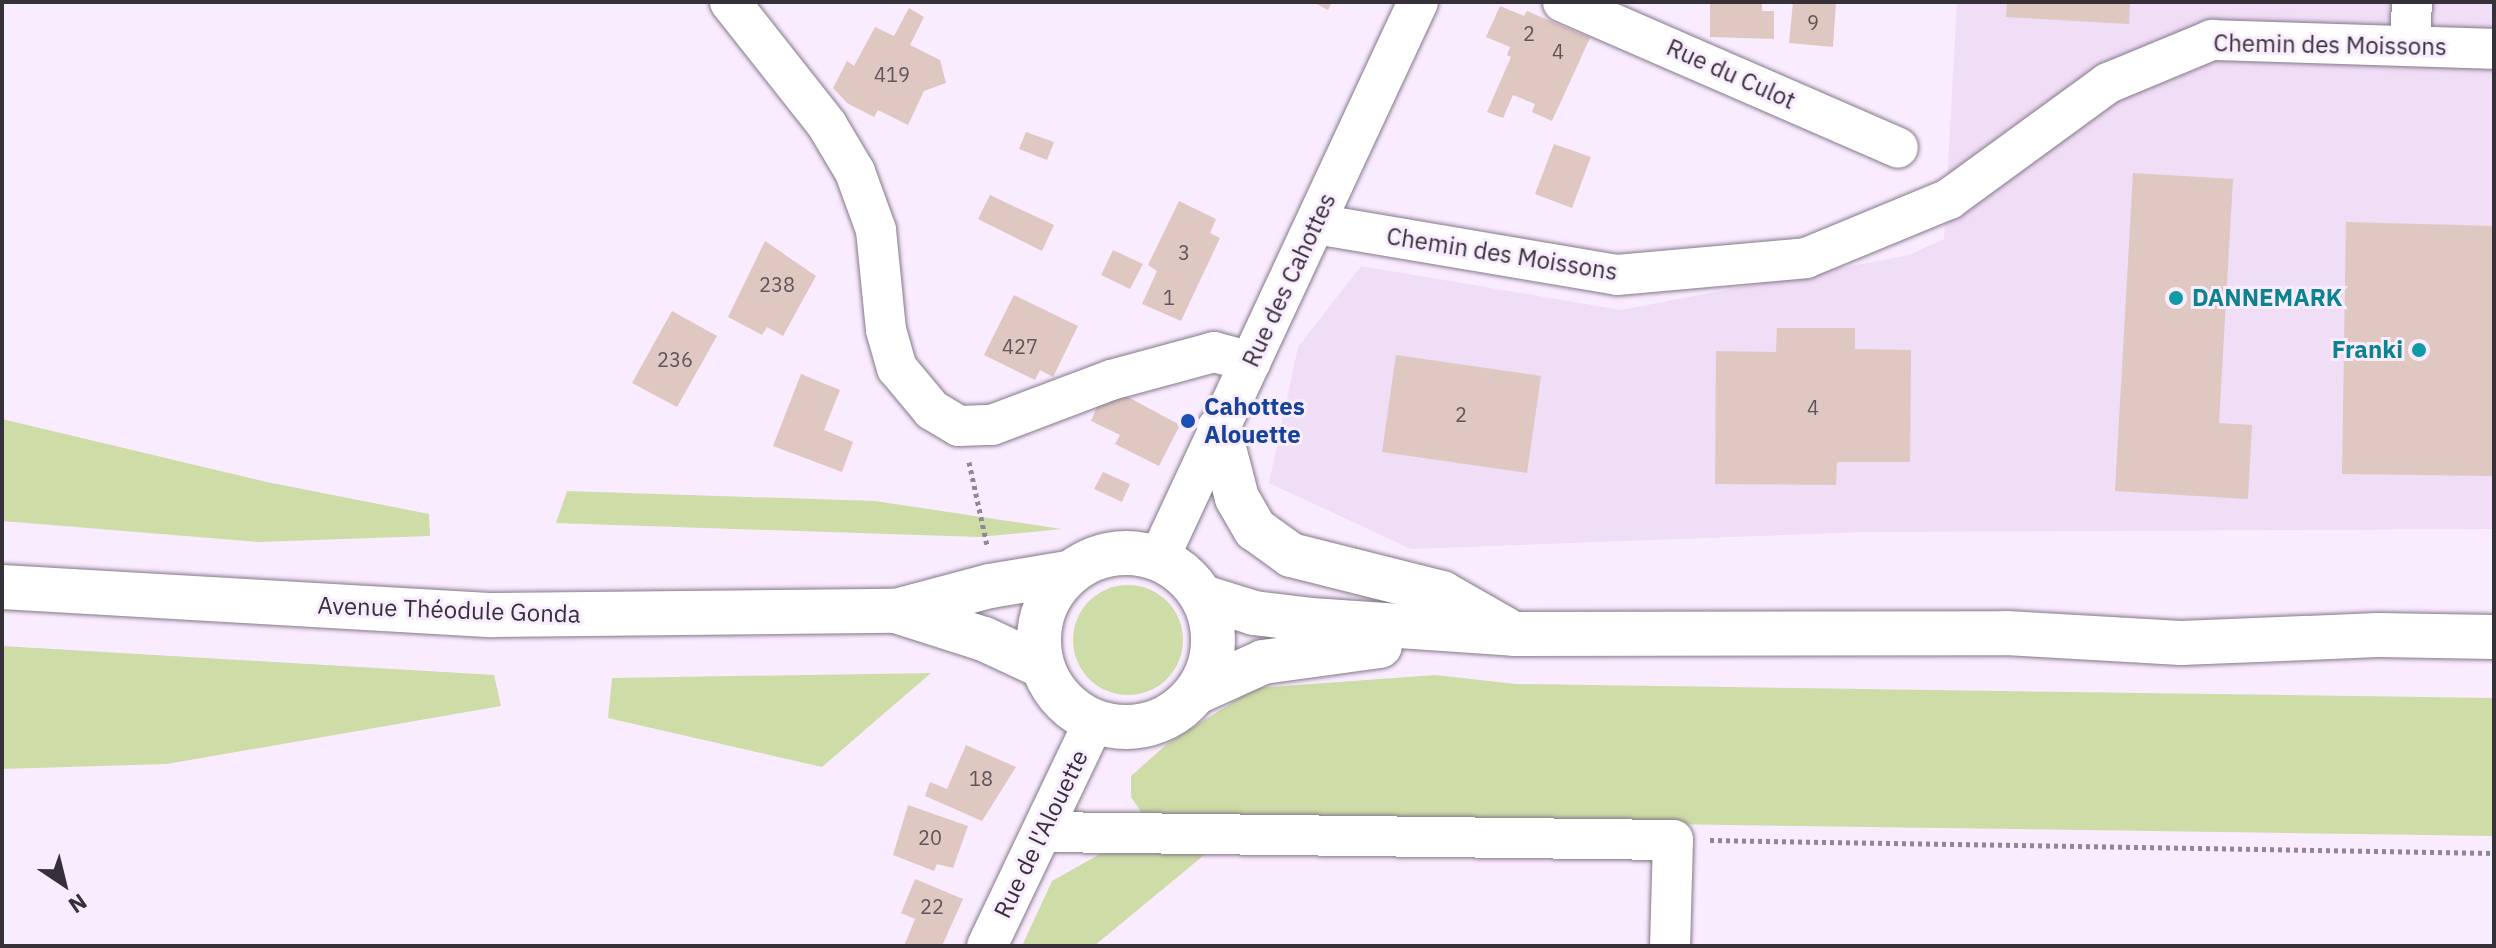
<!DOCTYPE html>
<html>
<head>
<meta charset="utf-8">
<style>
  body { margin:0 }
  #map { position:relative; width:2496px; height:948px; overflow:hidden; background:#faecff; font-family:"IBM Plex Sans",sans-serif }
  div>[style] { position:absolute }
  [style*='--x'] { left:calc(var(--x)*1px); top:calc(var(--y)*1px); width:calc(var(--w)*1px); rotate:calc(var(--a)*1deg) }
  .built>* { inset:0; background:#f0ddf6 }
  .green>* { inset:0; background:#cedca7 }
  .round { border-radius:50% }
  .building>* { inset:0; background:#dfc7c2 }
  .path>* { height:5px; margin-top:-2.5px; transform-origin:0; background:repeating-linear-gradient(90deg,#908794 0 4px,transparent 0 8px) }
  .roads { filter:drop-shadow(0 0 2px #847888) drop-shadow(0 0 2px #847888) }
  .minor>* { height:40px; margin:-20px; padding:0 20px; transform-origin:20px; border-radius:20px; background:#fff }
  .major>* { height:44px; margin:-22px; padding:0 22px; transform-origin:22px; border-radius:22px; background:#fff }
  .major>.ring { margin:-22px; padding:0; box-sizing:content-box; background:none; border:44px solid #fff; border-radius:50% }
  .dots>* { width:22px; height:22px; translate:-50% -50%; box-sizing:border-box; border:4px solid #faecff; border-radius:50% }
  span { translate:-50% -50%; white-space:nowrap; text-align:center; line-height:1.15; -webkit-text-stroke:6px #faecff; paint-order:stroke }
  .number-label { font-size:20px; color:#60565a }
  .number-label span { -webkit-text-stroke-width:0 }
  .street-label { font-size:24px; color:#363138 }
  .culture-label { font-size:24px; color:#0d838f; font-weight:700 }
  .left { translate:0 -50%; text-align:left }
  .right { translate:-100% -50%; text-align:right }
  .transit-label { font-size:24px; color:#164399; font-weight:700 }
  .frame { position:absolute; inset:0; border:4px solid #363138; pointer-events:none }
  .north { position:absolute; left:24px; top:844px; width:80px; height:80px; -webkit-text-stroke:6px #faecff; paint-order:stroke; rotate:145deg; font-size:22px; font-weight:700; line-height:32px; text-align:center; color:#363138 }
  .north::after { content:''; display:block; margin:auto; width:28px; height:36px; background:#363138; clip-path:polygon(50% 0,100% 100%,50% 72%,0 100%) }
</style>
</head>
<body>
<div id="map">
  <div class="built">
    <div style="clip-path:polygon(1957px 2px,2494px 2px,2494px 529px,1866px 532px,1411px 549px,1269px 483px,1298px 347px,1361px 266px,1621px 310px,1909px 255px,1944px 239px)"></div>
  </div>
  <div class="green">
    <div style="clip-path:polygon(2px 419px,267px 482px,429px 514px,430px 536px,258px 542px,2px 521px)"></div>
    <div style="clip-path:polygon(567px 491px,875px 501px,1062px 529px,979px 537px,556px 523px)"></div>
    <div class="round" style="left:1073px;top:585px;width:110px;height:110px"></div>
    <div style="clip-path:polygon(2px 646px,494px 675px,501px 706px,167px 764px,2px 769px)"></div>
    <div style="clip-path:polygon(931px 673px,822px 767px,608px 718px,612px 678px)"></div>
    <div style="clip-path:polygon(1435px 675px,1516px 684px,2494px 698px,2494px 836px,1249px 818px,1094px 946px,1022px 946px,1052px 881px,1100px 854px,1141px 846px,1149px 824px,1131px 797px,1131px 776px,1167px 744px,1255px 688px)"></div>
  </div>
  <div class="building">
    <div style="clip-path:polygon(1313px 2px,1332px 2px,1328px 10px)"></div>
    <div style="clip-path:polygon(1710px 2px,1762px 2px,1762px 11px,1774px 11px,1774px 39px,1710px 37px)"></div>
    <div style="clip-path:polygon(1793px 2px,1836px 2px,1833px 47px,1789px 43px)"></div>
    <div style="clip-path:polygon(2007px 2px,2130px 2px,2129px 24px,2006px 17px)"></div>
    <div style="clip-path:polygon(1500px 6px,1524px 16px,1527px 11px,1590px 38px,1552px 121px,1532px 112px,1535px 104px,1513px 95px,1503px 118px,1487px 112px,1511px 57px,1507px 55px,1510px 47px,1486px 37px)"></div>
    <div style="clip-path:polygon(909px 8px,924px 17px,910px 45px,940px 60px,946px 83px,924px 91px,908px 125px,878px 110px,874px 117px,847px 103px,833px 88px,847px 61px,854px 66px,875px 27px,894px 36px)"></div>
    <div style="clip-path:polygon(1026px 132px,1054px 142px,1047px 160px,1019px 149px)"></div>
    <div style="clip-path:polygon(1554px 144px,1591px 157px,1572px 208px,1535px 194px)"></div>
    <div style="clip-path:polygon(2133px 173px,2233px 179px,2219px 423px,2252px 425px,2248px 499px,2115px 491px)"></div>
    <div style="clip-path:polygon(990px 195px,1054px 225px,1042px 251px,978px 219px)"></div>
    <div style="clip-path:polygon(1179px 201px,1216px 219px,1210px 233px,1220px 238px,1181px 321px,1142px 304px,1157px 271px,1148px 265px)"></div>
    <div style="clip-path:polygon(2346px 222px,2494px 226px,2494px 476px,2342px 474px)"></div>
    <div style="clip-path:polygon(765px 241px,816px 276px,783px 336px,767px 327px,762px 335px,728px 317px)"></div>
    <div style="clip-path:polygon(1113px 250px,1143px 264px,1130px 289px,1101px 275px)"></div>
    <div style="clip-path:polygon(1014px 295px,1078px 326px,1053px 377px,1040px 370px,1035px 380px,984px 355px)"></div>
    <div style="clip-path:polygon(672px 311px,717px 336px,677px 407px,632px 383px)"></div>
    <div style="clip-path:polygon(1777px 328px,1855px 328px,1855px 349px,1911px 350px,1910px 462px,1837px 462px,1836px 485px,1715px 484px,1716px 351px,1776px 352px)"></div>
    <div style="clip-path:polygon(1396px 355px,1541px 376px,1527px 473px,1382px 452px)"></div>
    <div style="clip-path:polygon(801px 374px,840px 390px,824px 430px,853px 442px,842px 472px,773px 446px)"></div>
    <div style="clip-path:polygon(1126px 396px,1180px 425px,1159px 466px,1115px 444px,1120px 435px,1091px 421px,1098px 404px)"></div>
    <div style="clip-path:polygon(1103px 472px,1130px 484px,1122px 502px,1094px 489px)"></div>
    <div style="clip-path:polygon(966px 745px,1016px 767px,982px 821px,925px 796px,930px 782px,947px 789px)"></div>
    <div style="clip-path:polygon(908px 805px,968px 826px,953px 868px,937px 864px,934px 871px,893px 855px)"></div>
    <div style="clip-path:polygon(915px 879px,963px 899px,942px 946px,904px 946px,915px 919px,901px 913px)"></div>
  </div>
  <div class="path">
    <div style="--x:969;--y:462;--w:85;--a:77.8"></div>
    <div style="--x:1710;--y:840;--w:784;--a:0.95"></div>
  </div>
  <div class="roads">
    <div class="minor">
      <div style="--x:730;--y:2;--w:157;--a:51.7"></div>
      <div style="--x:827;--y:125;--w:55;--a:59.2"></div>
      <div style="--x:855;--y:172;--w:62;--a:70.1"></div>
      <div style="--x:876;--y:230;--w:100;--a:84.3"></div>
      <div style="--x:886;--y:330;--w:40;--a:74"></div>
      <div style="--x:897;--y:368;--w:55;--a:50.2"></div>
      <div style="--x:932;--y:410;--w:31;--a:31"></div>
      <div style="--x:959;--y:426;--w:33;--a:-2"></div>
      <div style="--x:992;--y:425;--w:127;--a:-20.7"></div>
      <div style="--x:1111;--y:380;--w:107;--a:-15.2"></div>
      <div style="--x:1214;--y:352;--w:38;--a:15"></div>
      <div style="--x:1563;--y:2;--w:365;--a:23.5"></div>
      <div style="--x:2410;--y:43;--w:41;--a:-87.2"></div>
      <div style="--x:1316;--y:224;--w:305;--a:9.6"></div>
      <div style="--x:1617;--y:275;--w:190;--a:-5.1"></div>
      <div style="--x:1806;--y:258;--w:155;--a:-22.4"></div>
      <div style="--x:1949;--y:199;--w:197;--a:-36.1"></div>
      <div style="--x:2108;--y:83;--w:113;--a:-22.5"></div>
      <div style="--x:2212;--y:40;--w:282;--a:1.8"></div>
      <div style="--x:1159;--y:558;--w:613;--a:-65.02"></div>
      <div style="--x:1043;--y:832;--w:630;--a:0.73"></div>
      <div style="--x:1673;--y:840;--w:106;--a:91.6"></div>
      <div style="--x:987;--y:946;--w:248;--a:-64.5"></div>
    </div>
    <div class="major">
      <div style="--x:1219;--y:429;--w:71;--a:75.4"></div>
      <div style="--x:1237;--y:498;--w:36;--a:60"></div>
      <div style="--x:1255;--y:529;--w:44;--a:35.8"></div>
      <div style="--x:1291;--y:555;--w:156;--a:14.1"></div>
      <div style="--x:1442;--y:593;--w:73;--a:29.7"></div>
      <div class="ring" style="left:1039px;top:553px;width:130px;height:130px"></div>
      <div style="--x:2;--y:587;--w:492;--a:3.3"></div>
      <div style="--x:493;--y:615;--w:403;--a:-0.6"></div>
      <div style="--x:896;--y:611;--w:97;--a:-14.9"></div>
      <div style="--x:990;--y:586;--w:79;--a:-9.5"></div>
      <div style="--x:1203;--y:597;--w:53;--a:17.4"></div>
      <div style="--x:1254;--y:613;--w:57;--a:7"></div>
      <div style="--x:1311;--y:620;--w:203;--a:3.9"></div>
      <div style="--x:1514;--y:634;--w:492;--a:-0.1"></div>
      <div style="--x:2006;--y:633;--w:175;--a:3.3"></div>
      <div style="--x:2181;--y:643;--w:197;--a:-2.3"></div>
      <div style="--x:2378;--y:635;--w:116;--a:1"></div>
      <div style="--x:896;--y:611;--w:92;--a:17.7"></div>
      <div style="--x:984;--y:639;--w:64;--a:25"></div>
      <div style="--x:1197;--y:692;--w:72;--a:-24.4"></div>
      <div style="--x:1263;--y:662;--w:118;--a:-7.8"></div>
    </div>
  </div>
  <div class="dots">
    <div style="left:2176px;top:298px;background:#0f9aa8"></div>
    <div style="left:2419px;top:350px;background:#0f9aa8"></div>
    <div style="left:1188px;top:421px;background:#1a4fb4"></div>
  </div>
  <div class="number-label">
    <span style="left:1813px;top:22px">9</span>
    <span style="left:1529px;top:33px">2</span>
    <span style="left:1558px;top:51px">4</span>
    <span style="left:892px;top:74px">419</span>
    <span style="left:1184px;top:252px">3</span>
    <span style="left:777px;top:284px">238</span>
    <span style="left:1169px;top:297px">1</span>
    <span style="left:1020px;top:346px">427</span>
    <span style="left:675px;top:359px">236</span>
    <span style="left:1813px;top:407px">4</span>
    <span style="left:1461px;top:414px">2</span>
    <span style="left:981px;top:778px">18</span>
    <span style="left:930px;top:837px">20</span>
    <span style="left:932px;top:906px">22</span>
  </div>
  <div class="street-label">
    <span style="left:2330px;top:45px;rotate:1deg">Chemin des Moissons</span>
    <span style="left:1731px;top:74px;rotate:24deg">Rue du Culot</span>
    <span style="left:1502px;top:254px;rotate:9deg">Chemin des Moissons</span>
    <span style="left:1289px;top:280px;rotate:-65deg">Rue des Cahottes</span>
    <span style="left:449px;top:610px;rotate:2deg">Avenue Théodule Gonda</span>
    <span style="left:1041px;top:834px;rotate:-64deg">Rue de l'Alouette</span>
  </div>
  <div class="culture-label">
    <span class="left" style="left:2192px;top:298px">DANNEMARK</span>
    <span class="right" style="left:2403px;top:350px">Franki</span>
  </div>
  <div class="transit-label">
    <span class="left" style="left:1204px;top:421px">Cahottes<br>Alouette</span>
  </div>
  <div class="frame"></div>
  <div class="north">N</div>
</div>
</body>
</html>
